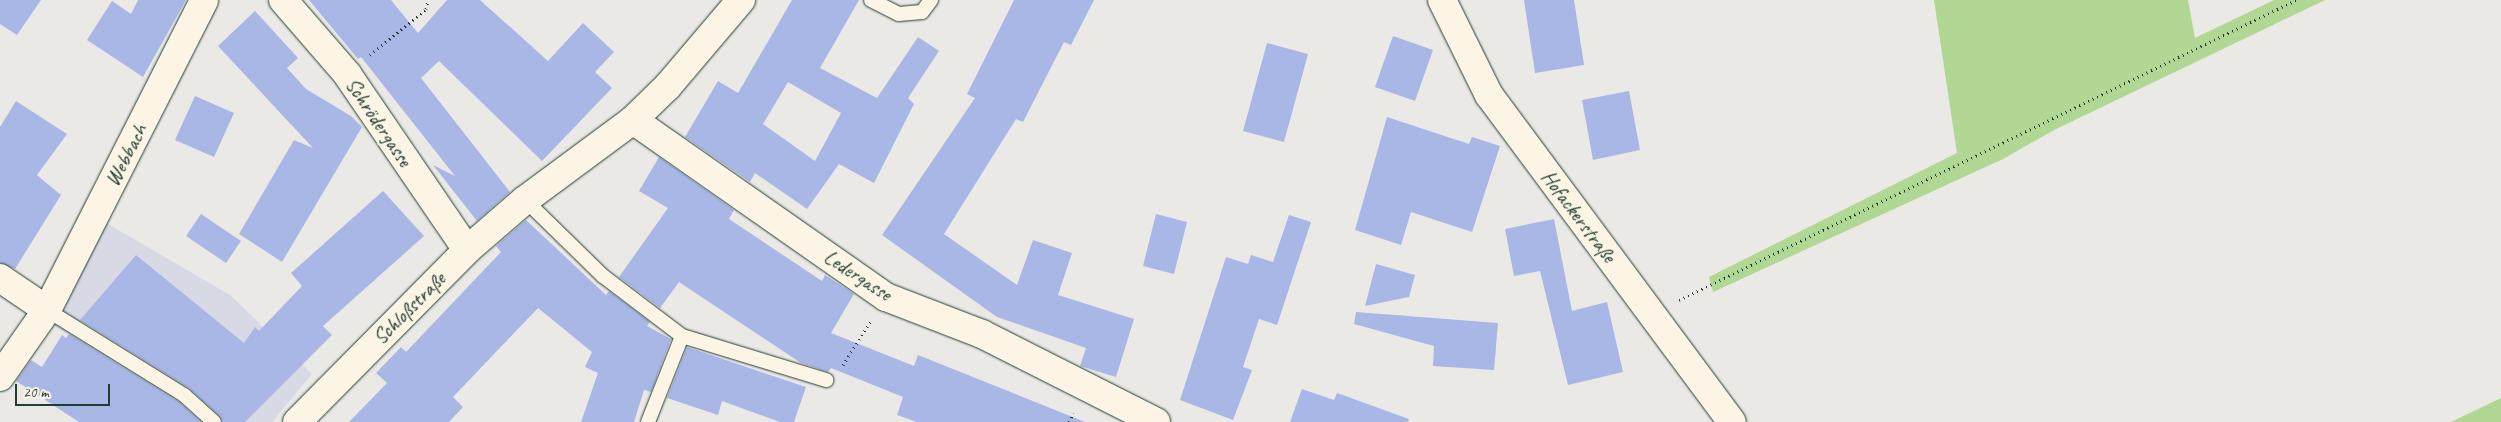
<!DOCTYPE html>
<html>
<head>
<meta charset="utf-8">
<style>
  body { margin:0 }
  #map { position:relative; width:2501px; height:422px; overflow:hidden; background:#ebe9e5; font-family:Caveat,sans-serif }
  div>[style] { position:absolute }
  [style*='--x'] { left:calc(var(--x)*1px); top:calc(var(--y)*1px); width:calc(var(--w)*1px); rotate:calc(var(--a)*1deg) }
  .built>* { inset:0; background:#d7dae5 }
  .green>* { inset:0; background:#b0d793 }
  .building>* { inset:0; background:#a9b7e6 }
  .path>* { height:3px; margin-top:-1.5px; transform-origin:0; background:repeating-linear-gradient(90deg,#1f3d34 0 1px,transparent 0 5px) }
  .roads { filter:drop-shadow(0 0 1px #1f3d34) drop-shadow(0 0 1px #1f3d34) }
  .service>* { height:14px; margin:-7px; padding:0 7px; transform-origin:7px; border-radius:7px; background:#fcf5e5 }
  .minor>* { height:28px; margin:-14px; padding:0 14px; transform-origin:14px; border-radius:14px; background:#fcf5e5 }
  span { translate:-50% -50%; white-space:nowrap; text-align:center; line-height:1.15; -webkit-text-stroke:4.5px #fcf5e5; paint-order:stroke }
  .street-label { font-size:21px; color:#1f3d34 }
  .scale { position:absolute; left:15px; top:384px; width:95px; height:22px; box-sizing:border-box; border:2px solid #1f3d34; border-top:0; padding-left:6px; font-size:15px; line-height:18px; white-space:nowrap; color:#1f3d34; -webkit-text-stroke:4px #fcf5e5; paint-order:stroke }
</style>
</head>
<body>
<div id="map">
  <div class="built">
    <div style="clip-path:polygon(103px 221px,230px 295px,312px 374px,272px 422px,98px 422px,124px 368px,45px 320px)"></div>
  </div>
  <div class="green">
    <div style="clip-path:polygon(1934px 0,2188px 0,2195px 38px,2274px 0,2325px 0,2054px 130px,2003px 159px,1713px 292px,1709px 277px,1957px 153px)"></div>
    <div style="clip-path:polygon(2501px 398px,2501px 422px,2451px 422px)"></div>
  </div>
  <div class="building">
    <div style="clip-path:polygon(0 0,41px 0,17px 35px,0 24px)"></div>
    <div style="clip-path:polygon(138px 0,186px 0,143px 77px,87px 40px,112px 1px,131px 14px)"></div>
    <div style="clip-path:polygon(309px 0,391px 0,418px 33px,447px 0,480px 0,548px 61px,583px 23px,614px 52px,595px 72px,612px 88px,542px 161px,439px 61px,421px 78px,510px 192px,477px 221px,433px 165px,455px 176px,361px 57px,358px 59px)"></div>
    <div style="clip-path:polygon(evenodd,792px 0,859px 0,820px 68px,877px 98px,918px 37px,939px 51px,908px 98px,914px 104px,874px 183px,839px 164px,807px 209px,755px 173px,750px 182px,685px 137px,718px 81px,738px 93px,792px 0,788px 82px,841px 113px,815px 161px,763px 124px,788px 82px)"></div>
    <div style="clip-path:polygon(1014px 0,1094px 0,1071px 45px,1064px 42px,1023px 122px,1016px 119px,944px 234px,1017px 285px,1033px 240px,1072px 253px,1058px 295px,1134px 319px,1116px 377px,1080px 366px,1086px 348px,997px 317px,882px 235px,975px 98px,967px 94px)"></div>
    <div style="clip-path:polygon(1524px 0,1574px 0,1584px 65px,1535px 73px)"></div>
    <div style="clip-path:polygon(255px 11px,298px 58px,287px 68px,306px 89px,351px 116px,362px 127px,282px 262px,239px 234px,294px 140px,313px 148px,218px 46px)"></div>
    <div style="clip-path:polygon(1393px 36px,1433px 50px,1415px 101px,1375px 87px)"></div>
    <div style="clip-path:polygon(1267px 43px,1308px 54px,1284px 142px,1243px 131px)"></div>
    <div style="clip-path:polygon(1629px 91px,1640px 150px,1593px 160px,1582px 100px)"></div>
    <div style="clip-path:polygon(195px 96px,234px 113px,214px 157px,175px 140px)"></div>
    <div style="clip-path:polygon(16px 101px,67px 134px,37px 175px,61px 195px,15px 269px,0 263px,0 127px)"></div>
    <div style="clip-path:polygon(1387px 117px,1469px 144px,1472px 137px,1500px 146px,1472px 232px,1411px 212px,1401px 245px,1355px 230px)"></div>
    <div style="clip-path:polygon(659px 157px,734px 210px,729px 219px,822px 281px,825px 275px,854px 294px,831px 333px,914px 366px,918px 355px,1085px 422px,917px 422px,897px 415px,903px 397px,831px 368px,828px 372px,801px 363px,679px 282px,660px 308px,619px 277px,668px 208px,639px 191px)"></div>
    <div style="clip-path:polygon(383px 191px,424px 236px,323px 326px,332px 335px,245px 422px,223px 422px,220px 416px,189px 388px,80px 320px,136px 255px,244px 343px,255px 327px,259px 331px,302px 286px,291px 273px)"></div>
    <div style="clip-path:polygon(201px 214px,241px 241px,226px 263px,186px 236px)"></div>
    <div style="clip-path:polygon(1156px 214px,1187px 222px,1174px 274px,1143px 266px)"></div>
    <div style="clip-path:polygon(1289px 215px,1311px 222px,1277px 325px,1259px 319px,1243px 367px,1252px 370px,1233px 420px,1180px 400px,1226px 257px,1248px 264px,1251px 255px,1273px 262px)"></div>
    <div style="clip-path:polygon(1554px 219px,1572px 311px,1607px 302px,1623px 372px,1568px 385px,1540px 271px,1514px 276px,1505px 229px)"></div>
    <div style="clip-path:polygon(526px 220px,606px 295px,609px 291px,650px 322px,647px 326px,671px 339px,651px 392px,644px 390px,634px 422px,581px 422px,598px 373px,585px 367px,592px 352px,538px 308px,453px 397px,463px 407px,449px 422px,349px 422px,387px 383px,376px 373px,401px 347px,406px 352px,501px 252px,496px 246px)"></div>
    <div style="clip-path:polygon(1376px 264px,1415px 275px,1409px 297px,1365px 306px)"></div>
    <div style="clip-path:polygon(1356px 312px,1498px 323px,1494px 370px,1433px 366px,1434px 346px,1354px 324px)"></div>
    <div style="clip-path:polygon(69px 334px,179px 402px,201px 422px,79px 422px,16px 381px,31px 360px,42px 367px,62px 335px,66px 338px)"></div>
    <div style="clip-path:polygon(687px 347px,806px 387px,794px 422px,780px 422px,722px 401px,718px 415px,667px 398px)"></div>
    <div style="clip-path:polygon(1302px 389px,1334px 400px,1337px 393px,1409px 419px,1408px 422px,1290px 422px)"></div>
  </div>
  <div class="path">
    <div style="--x:370;--y:55;--w:72;--a:-39.4"></div>
    <div style="--x:426;--y:9;--w:9;--a:-77"></div>
    <div style="--x:1679;--y:300;--w:686;--a:-25.93"></div>
    <div style="--x:843;--y:365;--w:51;--a:-57.9"></div>
    <div style="--x:1069;--y:422;--w:10;--a:-66"></div>
  </div>
  <div class="roads">
    <div class="service">
      <div style="--x:871;--y:0;--w:31;--a:27"></div>
      <div style="--x:899;--y:14;--w:23;--a:-5"></div>
      <div style="--x:922;--y:12;--w:15;--a:-53"></div>
      <div style="--x:525;--y:200;--w:109;--a:44.3"></div>
      <div style="--x:603;--y:276;--w:99;--a:37.2"></div>
      <div style="--x:682;--y:336;--w:151;--a:17"></div>
      <div style="--x:47;--y:310;--w:161;--a:31.8"></div>
      <div style="--x:184;--y:395;--w:40;--a:42"></div>
      <div style="--x:648;--y:422;--w:92;--a:-68.4"></div>
    </div>
    <div class="minor">
      <div style="--x:283;--y:0;--w:98;--a:49.1"></div>
      <div style="--x:347;--y:74;--w:213;--a:55.7"></div>
      <div style="--x:1442;--y:0;--w:106;--a:63.7"></div>
      <div style="--x:1489;--y:95;--w:407;--a:53.4"></div>
      <div style="--x:633;--y:120;--w:309;--a:35"></div>
      <div style="--x:886;--y:297;--w:103;--a:21.1"></div>
      <div style="--x:982;--y:334;--w:195;--a:26.8"></div>
      <div style="--x:0;--y:278;--w:57;--a:34.2"></div>
      <div style="--x:0;--y:377;--w:82;--a:-55"></div>
      <div style="--x:47;--y:310;--w:347;--a:-63.1"></div>
      <div style="--x:297;--y:422;--w:242;--a:-45.3"></div>
      <div style="--x:467;--y:250;--w:77;--a:-40.8"></div>
      <div style="--x:525;--y:200;--w:134;--a:-36.5"></div>
      <div style="--x:633;--y:120;--w:49;--a:-44.2"></div>
      <div style="--x:668;--y:86;--w:113;--a:-49.7"></div>
    </div>
  </div>
  <div class="street-label">
    <span style="left:379px;top:122px;rotate:56deg">Schrödergasse</span>
    <span style="left:126px;top:155px;rotate:-63deg">Webbach</span>
    <span style="left:1579px;top:216px;rotate:53deg">Hofackerstraße</span>
    <span style="left:858px;top:275px;rotate:33deg">Ledergasse</span>
    <span style="left:409px;top:308px;rotate:-45deg">Schloßstraße</span>
  </div>
  <div class="scale">20 m</div>
</div>
</body>
</html>
